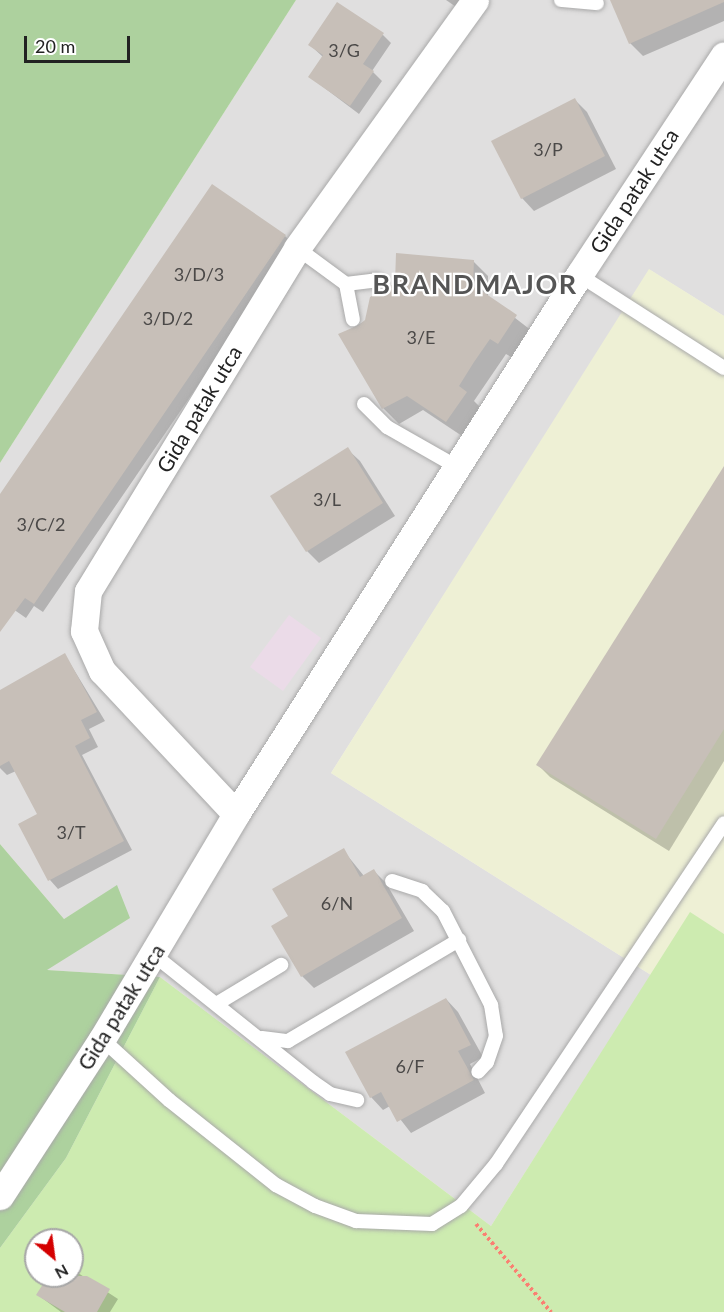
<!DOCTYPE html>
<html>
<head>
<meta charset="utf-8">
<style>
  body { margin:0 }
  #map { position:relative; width:724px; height:1312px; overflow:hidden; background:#f2efe9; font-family:Lato,sans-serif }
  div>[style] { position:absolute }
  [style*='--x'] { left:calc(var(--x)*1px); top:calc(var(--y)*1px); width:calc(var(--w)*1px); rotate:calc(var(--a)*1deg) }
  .residential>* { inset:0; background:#e0dfdf }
  .industrial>* { inset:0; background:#ebdbe8 }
  .farmland>* { inset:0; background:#eef0d5 }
  .grass>* { inset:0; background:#cdebb0 }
  .forest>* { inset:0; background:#add19e }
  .shadow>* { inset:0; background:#0003 }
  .building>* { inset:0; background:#c7bfb8 }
  .path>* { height:4px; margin-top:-2px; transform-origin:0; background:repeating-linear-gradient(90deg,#fa8072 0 3px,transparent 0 6px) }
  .roads { filter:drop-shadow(0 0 2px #a9a9a9) drop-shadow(0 0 2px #a9a9a9) }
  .lane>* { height:14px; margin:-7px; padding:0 7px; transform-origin:7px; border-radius:7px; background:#fff }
  .street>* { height:27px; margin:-13.5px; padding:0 13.5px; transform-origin:13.5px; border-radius:13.5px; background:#fff }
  span { translate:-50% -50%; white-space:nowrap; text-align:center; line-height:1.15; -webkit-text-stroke:4.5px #fff; paint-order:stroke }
  .number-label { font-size:18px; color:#4b4948 }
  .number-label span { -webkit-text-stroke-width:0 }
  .street-label { font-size:21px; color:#222 }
  .district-label { font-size:27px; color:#555; font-weight:700; letter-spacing:1.5px }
  .north { position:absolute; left:24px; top:1228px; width:60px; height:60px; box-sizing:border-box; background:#fff; border:2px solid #a7a7a7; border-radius:50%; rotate:151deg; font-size:16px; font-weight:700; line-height:24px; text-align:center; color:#222 }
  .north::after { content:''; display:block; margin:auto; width:21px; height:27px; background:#d40000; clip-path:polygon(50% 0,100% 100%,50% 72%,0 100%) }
  .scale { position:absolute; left:24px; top:36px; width:106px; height:27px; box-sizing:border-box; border:3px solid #222; border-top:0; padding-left:8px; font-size:18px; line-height:21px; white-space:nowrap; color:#222; -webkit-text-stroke:4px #fff; paint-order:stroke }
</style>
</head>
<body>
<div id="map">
  <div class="residential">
    <div style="clip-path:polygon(296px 0,724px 0,724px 316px,650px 270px,331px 773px,651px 975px,491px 1226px,160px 977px,46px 970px,117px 886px,64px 919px,0 844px,0 463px)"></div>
  </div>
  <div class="industrial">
    <div style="clip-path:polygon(289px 615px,321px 638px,283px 691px,250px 667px)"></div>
  </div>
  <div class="farmland">
    <div style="clip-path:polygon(649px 269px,724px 316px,724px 934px,690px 913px,651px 975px,331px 773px)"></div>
  </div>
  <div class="grass">
    <div style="clip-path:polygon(evenodd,690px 912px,724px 934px,724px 1312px,0 1312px,0 1248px,66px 1158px,160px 977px,491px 1226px,690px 912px,36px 1240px,72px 1240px,72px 1276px,36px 1276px,36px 1240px)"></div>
  </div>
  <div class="forest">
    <div style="clip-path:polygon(0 0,296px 0,0 463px)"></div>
    <div style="clip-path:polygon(0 844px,64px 919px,117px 885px,130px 918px,47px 970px,160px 977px,66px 1158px,0 1248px)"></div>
  </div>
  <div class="shadow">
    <div style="clip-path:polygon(446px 0,472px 0,462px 11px)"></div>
    <div style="clip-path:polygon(611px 0,724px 0,724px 21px,643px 56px,630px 43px)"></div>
    <div style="clip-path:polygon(383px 35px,391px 43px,372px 71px,382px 81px,359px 114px,310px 77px,323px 57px,310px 45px)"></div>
    <div style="clip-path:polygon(575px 100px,587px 112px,616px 169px,534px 211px,522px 198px)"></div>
    <div style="clip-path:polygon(285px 236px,294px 245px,43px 612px,34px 606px,26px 618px,0 600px,0 497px)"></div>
    <div style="clip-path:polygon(473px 261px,488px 276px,488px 297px,532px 331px,513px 358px,506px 354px,474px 401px,481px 408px,462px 436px,423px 410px,399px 424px,383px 408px,340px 335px)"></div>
    <div style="clip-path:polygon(347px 449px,360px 461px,395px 516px,319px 563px,307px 551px)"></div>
    <div style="clip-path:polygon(724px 469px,724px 761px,669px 851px,550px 777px,538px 765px)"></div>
    <div style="clip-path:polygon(65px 655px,105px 721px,89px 729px,98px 747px,82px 755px,132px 850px,58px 889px,50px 880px,39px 815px,16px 771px,7px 775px,0 768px,0 691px)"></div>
    <div style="clip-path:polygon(343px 850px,364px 876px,374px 871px,386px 883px,414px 931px,314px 988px,302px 976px,290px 917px)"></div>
    <div style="clip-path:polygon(446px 999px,458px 1012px,483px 1057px,470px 1064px,485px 1093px,411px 1133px,390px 1106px,383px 1110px,371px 1097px)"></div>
    <div style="clip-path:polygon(72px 1269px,118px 1299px,110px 1312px,61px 1312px,38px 1295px,49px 1276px,72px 1276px)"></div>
  </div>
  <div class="building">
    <div style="clip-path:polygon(610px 0,724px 0,724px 2px,629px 44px)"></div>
    <div style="clip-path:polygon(337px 2px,384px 33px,363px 64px,374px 71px,350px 106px,308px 77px,323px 55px,308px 45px)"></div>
    <div style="clip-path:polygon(575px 98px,605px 156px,521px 199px,491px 141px)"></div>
    <div style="clip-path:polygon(212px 184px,286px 235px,34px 604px,25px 598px,0 632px,0 494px)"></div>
    <div style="clip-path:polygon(396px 253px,474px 260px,473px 285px,517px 315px,498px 344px,490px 339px,474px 362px,459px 386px,467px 392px,446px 422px,407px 396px,382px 409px,338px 334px,359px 325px,365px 320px,370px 297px,395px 283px)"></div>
    <div style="clip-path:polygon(348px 447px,383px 503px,306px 552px,270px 496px)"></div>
    <div style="clip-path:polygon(724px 466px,724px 729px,656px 839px,536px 765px)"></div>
    <div style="clip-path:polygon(65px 653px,97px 712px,81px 720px,90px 738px,75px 746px,124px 841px,48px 881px,18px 824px,37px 814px,9px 761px,0 766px,0 690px)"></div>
    <div style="clip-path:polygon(344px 848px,360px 877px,374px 869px,402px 918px,301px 977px,271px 926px,288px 916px,272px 889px)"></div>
    <div style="clip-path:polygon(446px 998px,471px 1045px,458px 1051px,474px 1080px,397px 1122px,381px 1092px,370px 1098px,345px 1052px)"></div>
    <div style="clip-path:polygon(48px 1276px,87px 1276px,110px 1289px,97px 1312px,65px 1312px,36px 1295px)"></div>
  </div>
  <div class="path">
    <div style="--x:476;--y:1224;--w:116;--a:49.6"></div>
  </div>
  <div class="roads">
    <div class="lane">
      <div style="--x:561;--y:0;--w:36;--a:5"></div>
      <div style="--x:297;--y:248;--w:61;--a:36.3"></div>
      <div style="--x:346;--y:284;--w:36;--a:79"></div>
      <div style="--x:579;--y:275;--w:172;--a:32.7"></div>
      <div style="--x:346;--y:284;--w:31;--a:-7"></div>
      <div style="--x:364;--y:404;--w:33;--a:45"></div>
      <div style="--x:387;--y:427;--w:81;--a:29.7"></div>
      <div style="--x:392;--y:881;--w:32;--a:18"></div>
      <div style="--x:422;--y:891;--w:29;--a:44"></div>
      <div style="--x:443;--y:911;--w:106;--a:62.9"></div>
      <div style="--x:491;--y:1005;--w:31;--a:81"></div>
      <div style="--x:496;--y:1036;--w:28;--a:109"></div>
      <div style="--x:487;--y:1062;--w:13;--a:132"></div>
      <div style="--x:154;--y:955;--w:203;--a:38.6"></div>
      <div style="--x:313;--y:1082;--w:21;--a:35"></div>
      <div style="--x:330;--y:1094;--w:28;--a:13"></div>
      <div style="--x:218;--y:1003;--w:74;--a:-31.1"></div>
      <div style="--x:262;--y:1038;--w:26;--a:7"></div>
      <div style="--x:288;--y:1041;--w:199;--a:-30.6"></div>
      <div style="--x:102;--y:1039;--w:91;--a:42.3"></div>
      <div style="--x:169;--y:1100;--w:137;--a:38.5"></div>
      <div style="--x:276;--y:1185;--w:44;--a:28.3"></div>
      <div style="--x:315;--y:1206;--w:44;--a:20.1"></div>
      <div style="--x:356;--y:1221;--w:76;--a:2.3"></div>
      <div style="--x:432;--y:1224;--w:34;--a:-32"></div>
      <div style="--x:461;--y:1206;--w:55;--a:-50.2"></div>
      <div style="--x:496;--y:1164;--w:410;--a:-56.2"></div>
    </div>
    <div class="street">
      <div style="--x:236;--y:814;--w:196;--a:-133.1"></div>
      <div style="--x:102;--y:671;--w:44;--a:-114.2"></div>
      <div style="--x:84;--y:631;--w:40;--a:-84.3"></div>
      <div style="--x:88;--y:591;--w:402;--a:-58.6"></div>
      <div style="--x:297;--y:248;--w:305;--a:-54.3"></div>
      <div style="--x:0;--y:1196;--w:187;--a:-57"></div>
      <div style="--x:102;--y:1039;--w:262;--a:-59.2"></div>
      <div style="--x:236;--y:814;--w:639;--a:-57.53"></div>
      <div style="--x:579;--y:275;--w:263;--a:-56.6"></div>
    </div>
  </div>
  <div class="number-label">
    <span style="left:344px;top:50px">3/G</span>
    <span style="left:548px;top:149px">3/P</span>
    <span style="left:199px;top:274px">3/D/3</span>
    <span style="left:168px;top:318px">3/D/2</span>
    <span style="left:421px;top:337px">3/E</span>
    <span style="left:327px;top:499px">3/L</span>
    <span style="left:41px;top:524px">3/C/2</span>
    <span style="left:71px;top:832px">3/T</span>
    <span style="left:337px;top:903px">6/N</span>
    <span style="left:410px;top:1066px">6/F</span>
  </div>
  <div class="street-label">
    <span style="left:634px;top:191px;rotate:-57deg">Gida patak utca</span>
    <span style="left:199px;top:409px;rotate:-59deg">Gida patak utca</span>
    <span style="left:121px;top:1007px;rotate:-58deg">Gida patak utca</span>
  </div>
  <div class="district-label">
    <span style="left:475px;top:284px">BRANDMAJOR</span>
  </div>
  <div class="north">N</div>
  <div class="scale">20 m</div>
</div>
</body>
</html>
